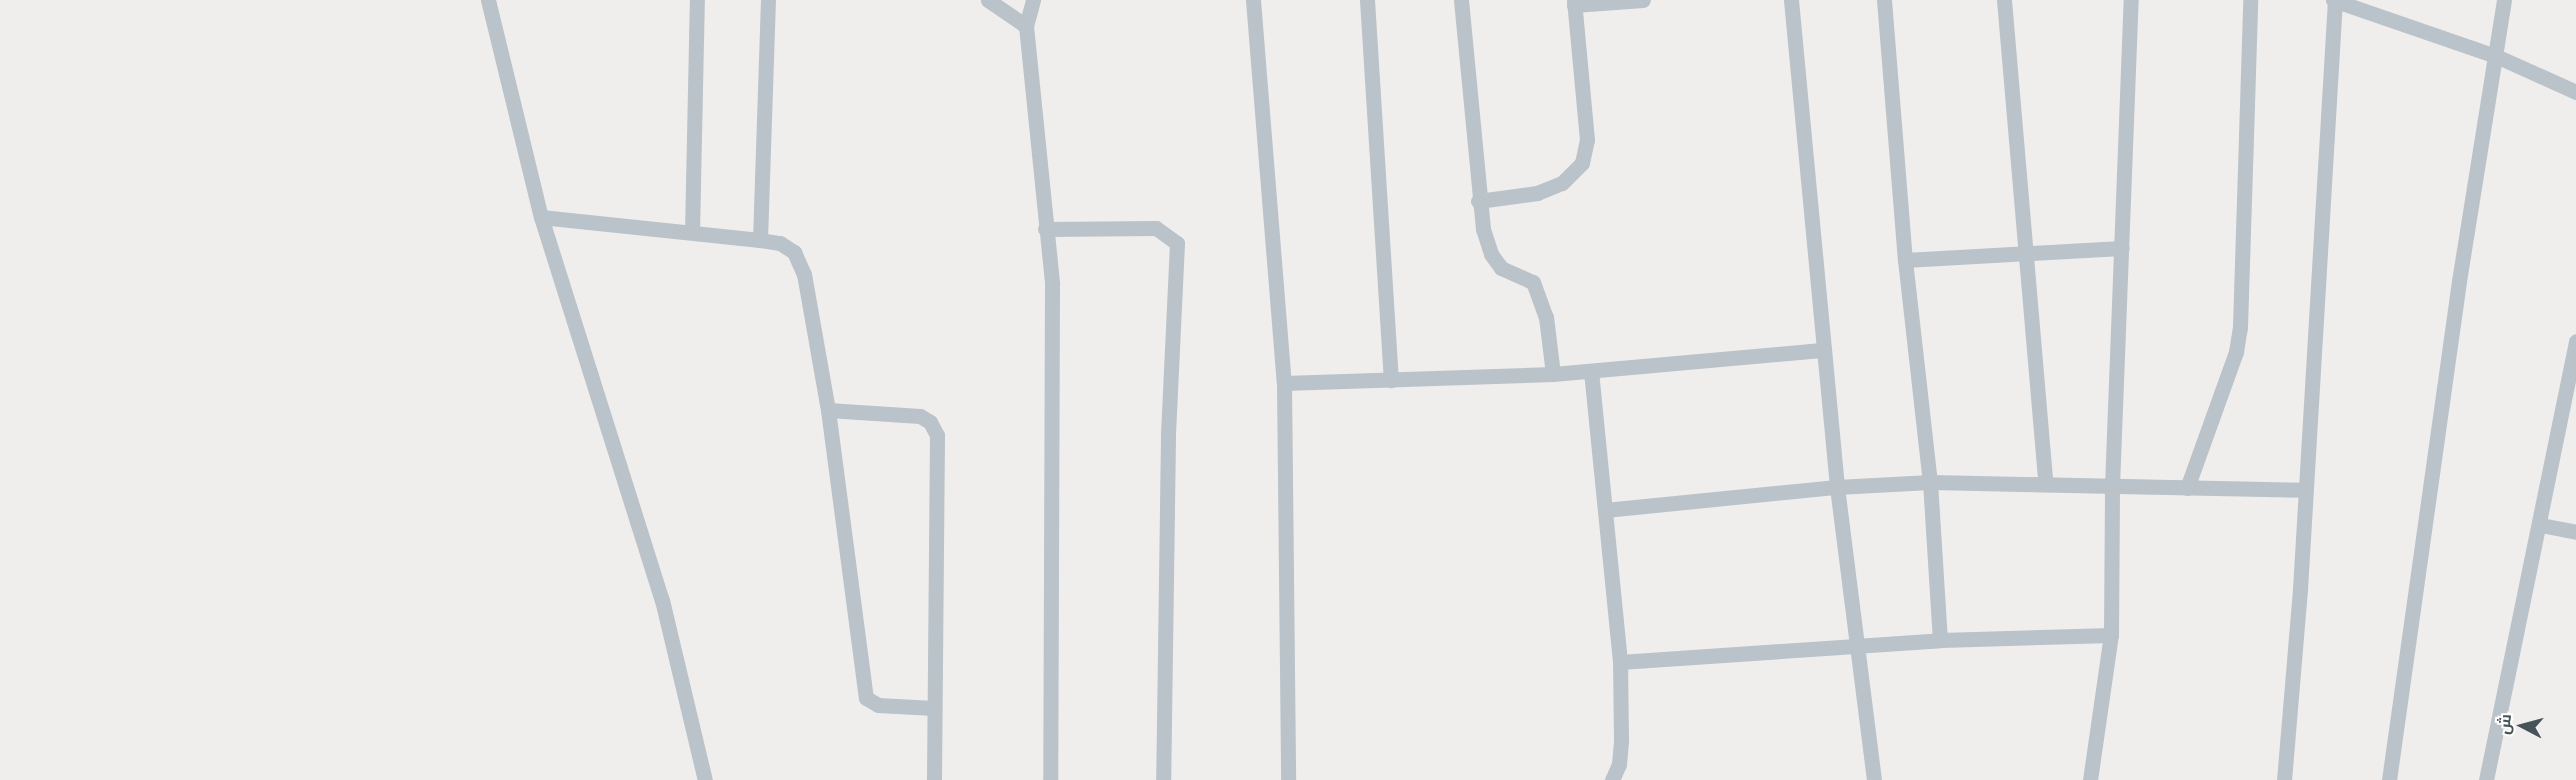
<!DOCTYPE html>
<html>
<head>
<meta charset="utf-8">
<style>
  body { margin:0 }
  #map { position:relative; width:2576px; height:780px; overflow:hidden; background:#f0eded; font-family:"Archivo Narrow",Cairo,sans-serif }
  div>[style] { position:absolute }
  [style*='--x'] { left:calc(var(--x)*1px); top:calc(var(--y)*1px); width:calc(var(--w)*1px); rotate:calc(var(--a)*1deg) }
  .minor>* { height:15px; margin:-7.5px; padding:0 7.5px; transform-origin:7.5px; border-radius:7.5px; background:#b9c3c9 }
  span { translate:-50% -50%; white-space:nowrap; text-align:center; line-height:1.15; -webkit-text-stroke:4.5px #fff; paint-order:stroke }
  .north { position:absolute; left:2492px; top:696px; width:60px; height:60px; -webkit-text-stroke:4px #fff; paint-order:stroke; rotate:276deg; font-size:16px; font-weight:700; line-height:24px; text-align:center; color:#465359 }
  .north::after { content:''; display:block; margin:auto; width:21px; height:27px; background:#465359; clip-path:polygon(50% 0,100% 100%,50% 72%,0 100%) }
</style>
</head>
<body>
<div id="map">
  <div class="minor">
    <div style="--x:488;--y:0;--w:223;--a:76.3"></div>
    <div style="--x:541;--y:217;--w:402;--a:72.5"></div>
    <div style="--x:662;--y:600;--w:185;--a:76.6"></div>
    <div style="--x:988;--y:0;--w:46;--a:34.4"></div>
    <div style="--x:1033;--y:0;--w:27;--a:105"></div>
    <div style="--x:1026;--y:26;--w:259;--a:84.2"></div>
    <div style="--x:1052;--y:284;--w:496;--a:90.2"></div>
    <div style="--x:1253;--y:0;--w:384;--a:85.4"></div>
    <div style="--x:1284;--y:383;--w:397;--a:89.4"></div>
    <div style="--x:1367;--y:0;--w:381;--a:86.4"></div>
    <div style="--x:1461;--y:0;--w:230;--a:84.5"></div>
    <div style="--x:1483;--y:229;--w:26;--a:72"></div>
    <div style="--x:1491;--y:254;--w:17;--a:54"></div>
    <div style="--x:1501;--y:268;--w:35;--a:24"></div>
    <div style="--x:1533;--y:282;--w:37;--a:70"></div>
    <div style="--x:1546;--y:317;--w:57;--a:83"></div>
    <div style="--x:1791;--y:0;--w:489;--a:84.6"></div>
    <div style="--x:1837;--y:487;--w:295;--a:82.8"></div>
    <div style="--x:1884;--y:0;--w:261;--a:85.4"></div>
    <div style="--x:1905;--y:260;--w:223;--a:83.6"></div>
    <div style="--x:1930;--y:482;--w:158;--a:86.4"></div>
    <div style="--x:2004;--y:0;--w:484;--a:85.1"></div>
    <div style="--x:2333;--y:0;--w:172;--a:19"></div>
    <div style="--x:2496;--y:56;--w:88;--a:24.2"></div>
    <div style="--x:1574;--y:5;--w:69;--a:-4.1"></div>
    <div style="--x:1478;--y:201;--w:60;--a:-7.7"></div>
    <div style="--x:1537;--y:193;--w:27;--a:-22"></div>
    <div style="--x:1562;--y:183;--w:28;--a:-45"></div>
    <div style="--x:1582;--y:163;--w:24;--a:-78"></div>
    <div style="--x:1587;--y:140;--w:141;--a:-95.3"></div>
    <div style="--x:541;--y:217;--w:220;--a:6"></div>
    <div style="--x:760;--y:240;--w:20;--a:9"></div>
    <div style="--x:780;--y:243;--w:17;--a:33"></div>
    <div style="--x:794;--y:252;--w:24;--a:66"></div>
    <div style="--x:804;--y:274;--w:138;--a:80"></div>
    <div style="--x:828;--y:410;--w:290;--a:82.5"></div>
    <div style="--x:866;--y:698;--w:14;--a:30"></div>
    <div style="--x:878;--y:705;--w:55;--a:3.1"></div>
    <div style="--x:1045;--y:229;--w:111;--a:-0.5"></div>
    <div style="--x:1156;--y:228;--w:26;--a:36"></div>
    <div style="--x:1177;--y:243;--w:193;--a:92.7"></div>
    <div style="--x:1168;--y:436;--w:344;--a:90.8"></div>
    <div style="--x:692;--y:232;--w:232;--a:-88.8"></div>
    <div style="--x:760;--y:240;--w:240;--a:-88.1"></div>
    <div style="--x:1905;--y:260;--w:217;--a:-3.2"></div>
    <div style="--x:1591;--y:371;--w:292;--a:84.3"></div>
    <div style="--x:1620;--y:662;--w:321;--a:-3.9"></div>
    <div style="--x:1940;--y:640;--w:171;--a:-1.7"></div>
    <div style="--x:1284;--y:383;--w:269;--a:-1.9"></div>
    <div style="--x:1553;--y:374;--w:272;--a:-5.1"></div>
    <div style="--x:828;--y:410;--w:92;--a:3.7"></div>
    <div style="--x:920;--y:416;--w:12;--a:31"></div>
    <div style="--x:930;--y:422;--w:15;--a:62"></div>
    <div style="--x:937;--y:435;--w:345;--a:90.5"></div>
    <div style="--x:2187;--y:488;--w:145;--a:-70.2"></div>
    <div style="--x:2236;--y:352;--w:25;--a:-81"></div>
    <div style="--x:2240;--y:327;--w:327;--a:-88.2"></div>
    <div style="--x:1605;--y:510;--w:233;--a:-5.7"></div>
    <div style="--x:1837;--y:487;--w:93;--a:-3.1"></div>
    <div style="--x:1930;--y:482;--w:375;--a:1.2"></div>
    <div style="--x:2541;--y:525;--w:36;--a:11"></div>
    <div style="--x:1612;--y:780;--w:17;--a:-66"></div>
    <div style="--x:1619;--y:764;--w:24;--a:-85"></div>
    <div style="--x:1621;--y:740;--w:78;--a:-90.7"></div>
    <div style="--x:2090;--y:780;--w:147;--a:-81.8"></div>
    <div style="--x:2111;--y:635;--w:149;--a:-89.6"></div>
    <div style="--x:2112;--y:486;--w:486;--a:-87.8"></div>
    <div style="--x:2284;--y:780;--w:192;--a:-85.2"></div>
    <div style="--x:2300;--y:589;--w:590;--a:-86.6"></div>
    <div style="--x:2389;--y:780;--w:504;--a:-82.01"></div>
    <div style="--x:2459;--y:281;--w:285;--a:-80.9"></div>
    <div style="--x:2486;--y:780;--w:448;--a:-78.4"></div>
  </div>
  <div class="north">ش</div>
</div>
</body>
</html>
